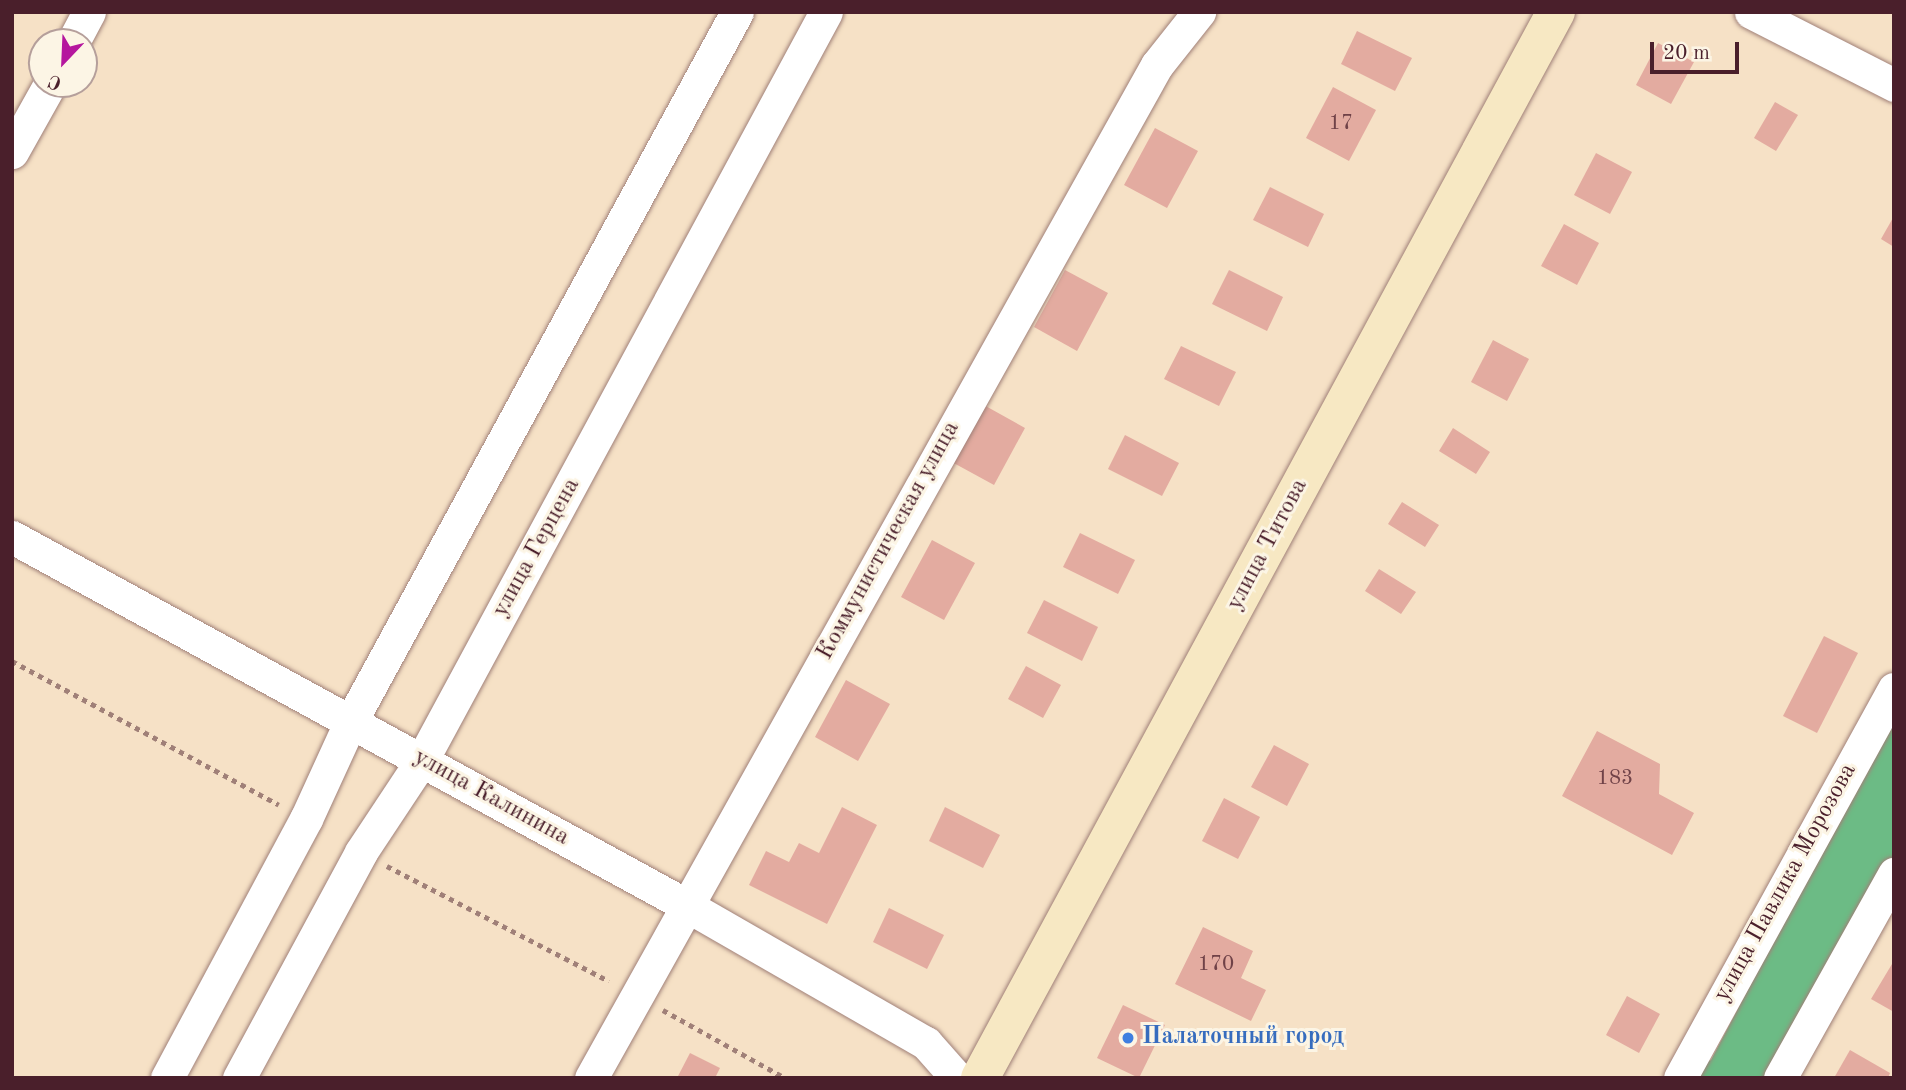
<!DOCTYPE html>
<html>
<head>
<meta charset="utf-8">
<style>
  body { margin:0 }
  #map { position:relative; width:1906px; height:1090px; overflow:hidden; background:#f6e1c6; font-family:"Old Standard TT",serif }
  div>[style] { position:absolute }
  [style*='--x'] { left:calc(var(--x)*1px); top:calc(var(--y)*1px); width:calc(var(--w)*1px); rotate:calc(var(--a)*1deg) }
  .forest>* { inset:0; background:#6cbb85 }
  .building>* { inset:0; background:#e3aba0 }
  .path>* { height:4.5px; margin-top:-2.25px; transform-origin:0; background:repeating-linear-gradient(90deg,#a08078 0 5px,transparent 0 10px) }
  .roads { filter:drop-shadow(0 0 2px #a08078) drop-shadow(0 0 2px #a08078) }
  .street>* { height:33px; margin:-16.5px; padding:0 16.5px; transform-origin:16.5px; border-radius:16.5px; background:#fff }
  .secondary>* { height:38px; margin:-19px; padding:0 19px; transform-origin:19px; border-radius:19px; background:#f7e8c3 }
  .dots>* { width:19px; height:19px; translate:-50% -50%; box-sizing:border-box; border:4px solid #fcf5e5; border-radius:50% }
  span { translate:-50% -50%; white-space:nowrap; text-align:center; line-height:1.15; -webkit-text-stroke:6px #fcf5e5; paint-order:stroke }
  .number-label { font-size:21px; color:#704248 }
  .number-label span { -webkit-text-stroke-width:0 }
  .street-label { font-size:24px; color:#4a1f2b }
  .shop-label { font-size:24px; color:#366cbe; font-weight:700 }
  .left { translate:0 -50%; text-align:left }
  .frame { position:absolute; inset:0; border:14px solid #4a1f2b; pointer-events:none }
  .north { position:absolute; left:28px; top:28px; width:70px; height:70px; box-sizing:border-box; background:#fcf5e5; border:2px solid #b59f9b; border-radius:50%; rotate:203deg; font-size:19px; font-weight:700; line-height:28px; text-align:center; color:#4a1f2b }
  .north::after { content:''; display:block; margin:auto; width:24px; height:32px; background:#b5179e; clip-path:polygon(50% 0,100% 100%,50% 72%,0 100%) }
  .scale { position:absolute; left:1650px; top:42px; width:89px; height:32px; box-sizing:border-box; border:4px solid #4a1f2b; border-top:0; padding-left:9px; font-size:21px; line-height:24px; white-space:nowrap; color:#4a1f2b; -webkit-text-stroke:5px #fcf5e5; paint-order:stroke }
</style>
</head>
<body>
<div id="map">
  <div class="forest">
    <div style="clip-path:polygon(1894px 712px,1894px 857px,1765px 1078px,1688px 1078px,1692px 1068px,1711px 1060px)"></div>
  </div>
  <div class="building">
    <div style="clip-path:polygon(1357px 31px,1412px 58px,1395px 91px,1341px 64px)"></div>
    <div style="clip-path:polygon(1658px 43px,1694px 62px,1671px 104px,1636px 85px)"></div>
    <div style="clip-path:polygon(1333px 87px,1376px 110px,1349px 161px,1306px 138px)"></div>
    <div style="clip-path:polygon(1775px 102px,1798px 115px,1776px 151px,1754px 138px)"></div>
    <div style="clip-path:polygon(1155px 128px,1198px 151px,1167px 208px,1124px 185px)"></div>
    <div style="clip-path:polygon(1596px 153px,1632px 172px,1610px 214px,1574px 195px)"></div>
    <div style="clip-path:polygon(1270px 187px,1324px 214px,1308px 247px,1253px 220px)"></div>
    <div style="clip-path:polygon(1894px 216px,1894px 247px,1881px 239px)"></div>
    <div style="clip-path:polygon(1564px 224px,1599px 243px,1577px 285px,1541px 266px)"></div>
    <div style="clip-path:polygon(1065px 270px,1108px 293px,1077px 351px,1034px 327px)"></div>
    <div style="clip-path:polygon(1229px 270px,1283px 297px,1267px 331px,1212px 304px)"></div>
    <div style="clip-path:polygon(1493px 340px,1529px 359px,1507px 401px,1471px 382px)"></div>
    <div style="clip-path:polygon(1181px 346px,1236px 372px,1219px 406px,1164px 379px)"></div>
    <div style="clip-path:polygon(982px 404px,1025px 428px,994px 485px,950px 461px)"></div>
    <div style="clip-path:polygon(1453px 428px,1490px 452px,1476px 474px,1439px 451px)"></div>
    <div style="clip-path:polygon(1125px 435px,1179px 463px,1162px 496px,1108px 469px)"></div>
    <div style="clip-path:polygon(1402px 502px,1439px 525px,1425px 547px,1388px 524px)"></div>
    <div style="clip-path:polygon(1080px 533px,1135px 560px,1118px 594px,1063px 567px)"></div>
    <div style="clip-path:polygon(932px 540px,975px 563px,944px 620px,901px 597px)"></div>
    <div style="clip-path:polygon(1379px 569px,1416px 592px,1401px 614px,1365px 591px)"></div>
    <div style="clip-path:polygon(1044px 600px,1098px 627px,1082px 661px,1027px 633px)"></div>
    <div style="clip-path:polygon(1824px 636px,1858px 653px,1817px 733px,1783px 716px)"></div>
    <div style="clip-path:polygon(1026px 666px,1061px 685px,1043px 718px,1008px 699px)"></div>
    <div style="clip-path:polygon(846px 680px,890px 704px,858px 761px,815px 737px)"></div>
    <div style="clip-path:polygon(1597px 731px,1660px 764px,1659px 794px,1694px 813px,1672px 855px,1562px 796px)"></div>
    <div style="clip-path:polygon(1274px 745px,1309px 764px,1287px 806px,1251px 787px)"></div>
    <div style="clip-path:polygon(1224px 798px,1260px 817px,1238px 859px,1202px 841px)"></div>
    <div style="clip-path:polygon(842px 807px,877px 825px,827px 924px,749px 885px,766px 851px,789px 862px,799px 843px,819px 853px)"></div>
    <div style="clip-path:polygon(945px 807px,1000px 835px,983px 868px,929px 841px)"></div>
    <div style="clip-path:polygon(889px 908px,944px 935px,927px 969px,873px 942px)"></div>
    <div style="clip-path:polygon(1203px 927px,1253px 951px,1241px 978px,1266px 990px,1251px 1021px,1175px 984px)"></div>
    <div style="clip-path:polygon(1892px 964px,1894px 965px,1894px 1012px,1871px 999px)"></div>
    <div style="clip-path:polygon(1627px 996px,1660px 1014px,1639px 1053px,1606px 1035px)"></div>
    <div style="clip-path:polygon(1123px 1005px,1165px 1025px,1139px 1078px,1097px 1058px)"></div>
    <div style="clip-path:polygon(1850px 1050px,1890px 1073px,1888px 1078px,1834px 1078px)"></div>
    <div style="clip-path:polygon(690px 1053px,720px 1068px,715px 1078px,677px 1078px)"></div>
  </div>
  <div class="path">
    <div style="--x:12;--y:661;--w:303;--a:28.3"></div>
    <div style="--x:387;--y:866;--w:250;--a:27.4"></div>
    <div style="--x:663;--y:1010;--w:140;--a:29.1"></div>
  </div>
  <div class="roads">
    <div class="street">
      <div style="--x:1751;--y:12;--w:161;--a:27"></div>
      <div style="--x:73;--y:42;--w:34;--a:-62"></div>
      <div style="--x:12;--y:152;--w:78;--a:-60.8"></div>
      <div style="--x:12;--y:537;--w:766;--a:28.64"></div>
      <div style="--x:684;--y:904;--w:279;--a:29.9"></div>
      <div style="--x:926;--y:1043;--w:47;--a:48.5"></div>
      <div style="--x:167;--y:1078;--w:294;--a:-61.8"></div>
      <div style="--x:306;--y:819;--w:106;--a:-65.4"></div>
      <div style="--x:350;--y:723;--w:809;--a:-61.44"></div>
      <div style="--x:239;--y:1078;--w:257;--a:-61.6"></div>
      <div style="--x:361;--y:852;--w:110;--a:-56.5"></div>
      <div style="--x:422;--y:760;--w:850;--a:-61.63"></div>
      <div style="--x:591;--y:1078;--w:1160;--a:-60.81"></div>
      <div style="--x:1157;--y:65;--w:68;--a:-51.6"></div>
      <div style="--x:1680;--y:1078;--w:444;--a:-61.2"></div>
      <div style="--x:1780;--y:1078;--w:234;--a:-60.8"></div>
    </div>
    <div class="secondary">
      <div style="--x:980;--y:1078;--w:1212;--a:-61.62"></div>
    </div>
  </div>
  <div class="dots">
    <div style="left:1128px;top:1038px;background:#3f7fe0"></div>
  </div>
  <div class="number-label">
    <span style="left:1341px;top:124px">17</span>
    <span style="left:1615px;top:779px">183</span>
    <span style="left:1216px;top:965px">170</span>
  </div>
  <div class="street-label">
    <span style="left:889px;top:541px;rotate:-61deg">Коммунистическая улица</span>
    <span style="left:1268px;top:545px;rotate:-62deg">улица Титова</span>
    <span style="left:537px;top:548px;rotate:-61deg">улица Герцена</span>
    <span style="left:491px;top:798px;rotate:29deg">улица Калинина</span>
    <span style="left:1786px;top:883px;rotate:-61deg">улица Павлика Морозова</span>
  </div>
  <div class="shop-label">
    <span class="left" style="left:1142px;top:1038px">Палаточный город</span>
  </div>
  <div class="frame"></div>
  <div class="north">С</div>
  <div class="scale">20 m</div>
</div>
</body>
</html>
